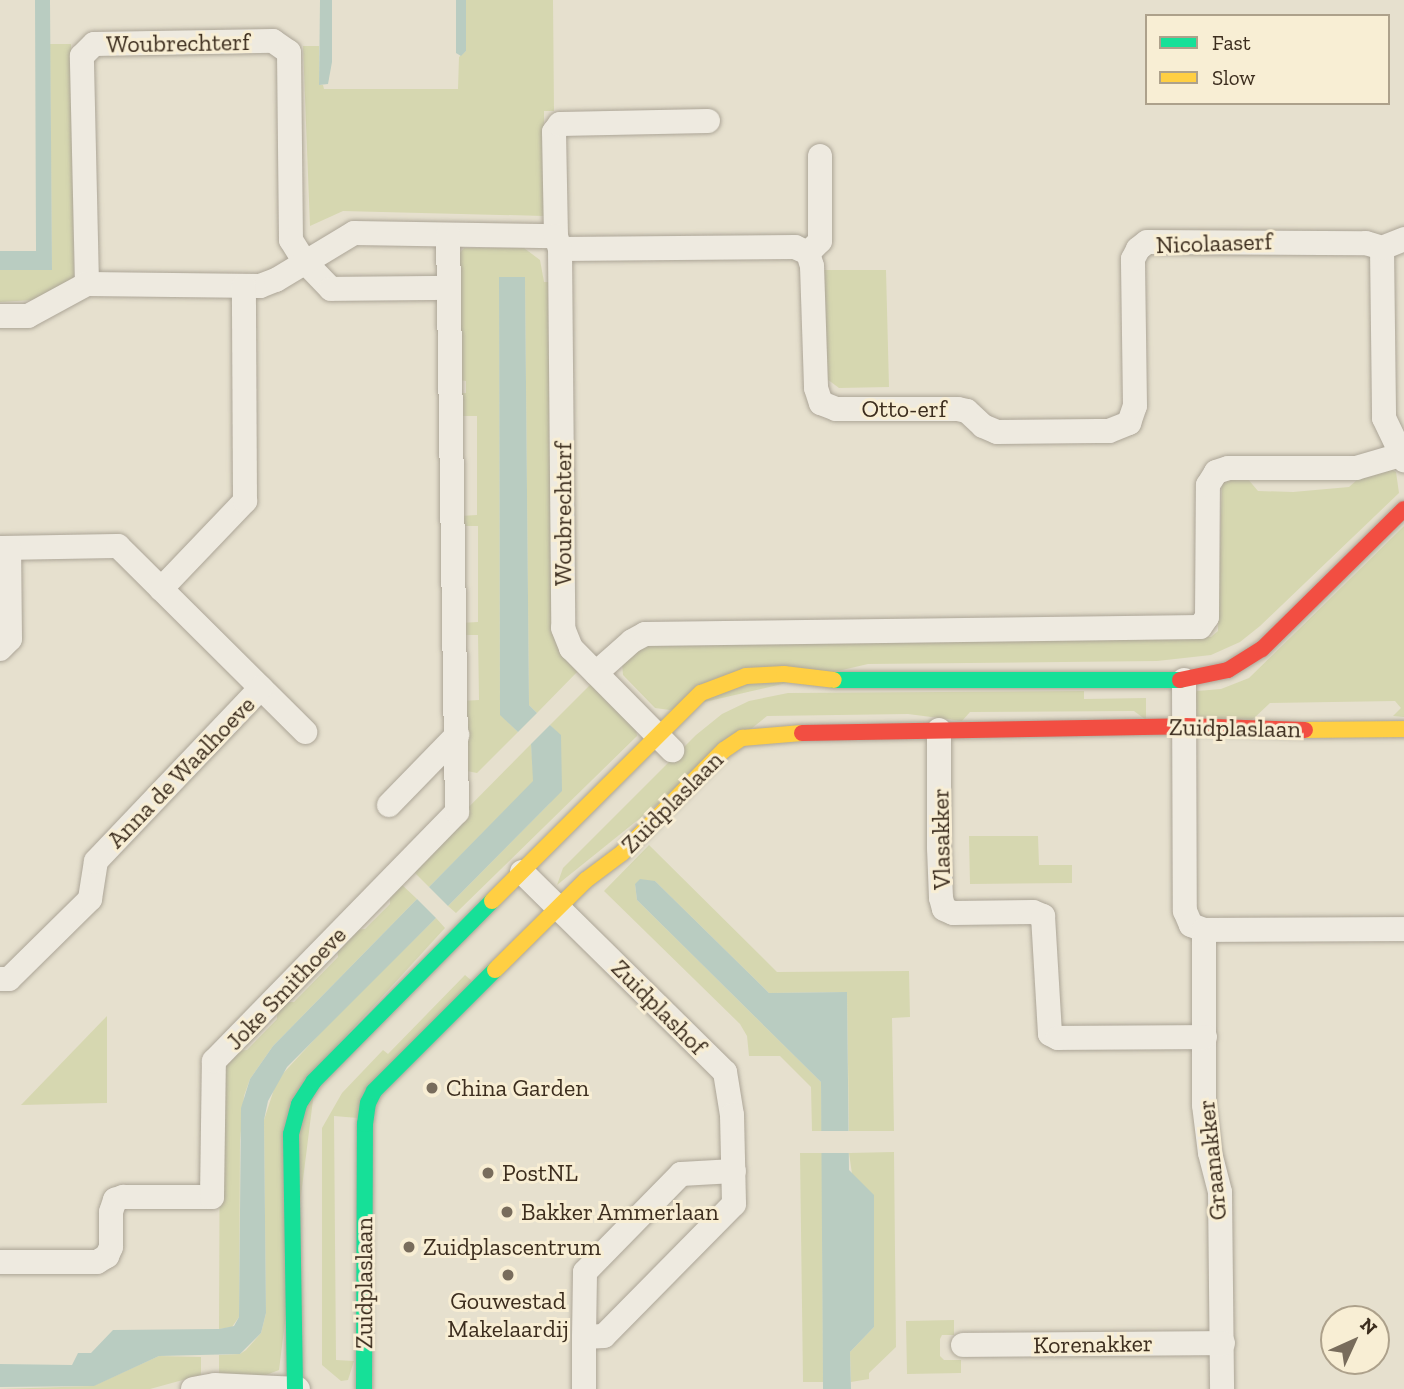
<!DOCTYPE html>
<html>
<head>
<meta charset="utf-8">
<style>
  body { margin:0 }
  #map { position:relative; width:1404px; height:1389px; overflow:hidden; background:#e6e0ce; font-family:"Zilla Slab",serif }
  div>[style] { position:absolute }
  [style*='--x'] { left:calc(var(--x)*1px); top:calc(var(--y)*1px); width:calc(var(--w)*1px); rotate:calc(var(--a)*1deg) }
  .green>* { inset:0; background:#d6d7b0 }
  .water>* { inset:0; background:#b9ccc1 }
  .pier>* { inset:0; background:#e6e0ce }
  .roads { filter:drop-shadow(0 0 2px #aca597) drop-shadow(0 0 2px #aca597) }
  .street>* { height:24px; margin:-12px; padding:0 12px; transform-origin:12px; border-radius:12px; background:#eeeae0 }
  .fast>* { height:16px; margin:-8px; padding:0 8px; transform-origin:8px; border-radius:8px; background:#16e098 }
  .slow>* { height:16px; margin:-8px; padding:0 8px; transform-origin:8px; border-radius:8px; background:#ffcf43 }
  .jam>* { height:16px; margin:-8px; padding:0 8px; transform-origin:8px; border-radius:8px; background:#f24e42 }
  .dots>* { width:19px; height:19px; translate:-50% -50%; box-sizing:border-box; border:4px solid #f8eed4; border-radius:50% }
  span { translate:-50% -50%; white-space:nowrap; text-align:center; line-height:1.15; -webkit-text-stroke:6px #f8eed4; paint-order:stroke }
  .street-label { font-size:24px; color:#3c2d1e }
  .poi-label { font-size:24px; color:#3c2d1e }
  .left { translate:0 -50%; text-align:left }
  .legend { position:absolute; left:1145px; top:14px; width:245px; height:91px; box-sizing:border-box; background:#f8eed4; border:2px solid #ada18b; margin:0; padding:9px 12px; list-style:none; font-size:21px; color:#3c2d1e }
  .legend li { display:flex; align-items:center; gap:14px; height:35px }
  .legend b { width:35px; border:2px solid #ada18b }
  .north { position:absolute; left:1320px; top:1305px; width:70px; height:70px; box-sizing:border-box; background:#f8eed4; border:2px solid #ada18b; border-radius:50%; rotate:45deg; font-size:19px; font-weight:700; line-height:28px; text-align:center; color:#3c2d1e }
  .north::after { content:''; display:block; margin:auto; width:24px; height:32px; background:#786c5c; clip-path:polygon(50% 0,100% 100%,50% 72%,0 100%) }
</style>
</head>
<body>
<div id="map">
  <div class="green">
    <div style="clip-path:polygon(466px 0,553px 0,554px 111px,544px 111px,544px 216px,343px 211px,310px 226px,303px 46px,319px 46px,319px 85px,323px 85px,324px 89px,458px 89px,459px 57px,466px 51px)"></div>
    <div style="clip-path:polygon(50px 44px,71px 44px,74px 279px,33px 300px,0 302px,0 270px,52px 270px)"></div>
    <div style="clip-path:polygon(464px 248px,524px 248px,540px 260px,544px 282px,551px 282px,553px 624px,579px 670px,537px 713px,529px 705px,525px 277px,499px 277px,500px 714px,518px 732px,477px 773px,462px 770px,461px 701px,479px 700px,478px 635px,460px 635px,460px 623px,478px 622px,478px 526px,460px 526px,460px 516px,477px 515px,477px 416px,459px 416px,459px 393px,466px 393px,466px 381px,459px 380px,458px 255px)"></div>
    <div style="clip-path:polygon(822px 270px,886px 270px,889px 387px,839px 388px,827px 379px)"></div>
    <div style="clip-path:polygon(1391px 469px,1396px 472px,1399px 493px,1260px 626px,1240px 642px,1211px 655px,1157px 661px,868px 664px,670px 710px,655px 708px,623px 675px,622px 664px,639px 648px,654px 643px,1211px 637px,1218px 631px,1222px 476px,1247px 478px,1258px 491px,1293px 492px,1349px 487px,1366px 472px)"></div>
    <div style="clip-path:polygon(1404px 526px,1404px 717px,1393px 716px,1401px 708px,1395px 701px,1270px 703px,1252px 720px,1198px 719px,1190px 705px,1197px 691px,1221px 689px,1249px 678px)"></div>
    <div style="clip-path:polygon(592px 683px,636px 729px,637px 736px,456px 913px,448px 906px,550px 803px,554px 796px,561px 736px,550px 725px)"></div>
    <div style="clip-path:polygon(1084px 691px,1084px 699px,1146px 698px,1146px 720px,1134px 711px,970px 712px,962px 721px,908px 714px,767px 716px,557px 885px,563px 868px,696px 735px,722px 714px,749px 701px,788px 693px)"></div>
    <div style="clip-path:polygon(531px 744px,534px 781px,429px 887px,414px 872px,451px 825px)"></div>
    <div style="clip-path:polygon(969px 836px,1038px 836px,1039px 865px,1072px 865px,1072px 883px,970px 884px)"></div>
    <div style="clip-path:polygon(649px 845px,777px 972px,909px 971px,910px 1017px,892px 1018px,894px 1131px,849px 1131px,847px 992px,769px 993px,655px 881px,635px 884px,637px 900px,821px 1082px,822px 1131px,812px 1131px,811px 1087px,780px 1056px,749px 1056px,747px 1036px,740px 1024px,604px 891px)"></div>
    <div style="clip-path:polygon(400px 883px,417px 899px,273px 1046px,250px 1079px,244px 1096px,240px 1141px,239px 1317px,232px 1327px,219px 1329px,220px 1076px,234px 1051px,247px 1050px,277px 1019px,277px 1008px,283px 1002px,294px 1002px,338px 957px,337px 947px,354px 930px,365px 929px,390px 904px,390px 893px)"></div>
    <div style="clip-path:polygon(436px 918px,445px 928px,317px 1068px,279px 1370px,266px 1375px,219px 1375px,219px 1355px,240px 1354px,246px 1350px,261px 1333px,266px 1313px,264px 1120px,277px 1080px,336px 1016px)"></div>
    <div style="clip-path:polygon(465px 975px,472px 981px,358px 1118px,334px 1116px,336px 1360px,354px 1361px,348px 1380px,341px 1381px,322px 1365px,322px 1128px,342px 1093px,383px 1050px,388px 1054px)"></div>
    <div style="clip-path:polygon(107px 1016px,107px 1103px,21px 1105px)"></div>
    <div style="clip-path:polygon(894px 1152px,896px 1347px,869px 1373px,869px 1379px,851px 1382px,850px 1352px,874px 1327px,849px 1153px)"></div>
    <div style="clip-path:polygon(800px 1153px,822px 1153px,823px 1382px,803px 1382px)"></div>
    <div style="clip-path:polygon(954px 1320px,954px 1335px,942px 1335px,940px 1339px,940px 1356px,944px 1360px,961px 1360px,961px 1373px,907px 1374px,906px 1321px)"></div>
    <div style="clip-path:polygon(159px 1356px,201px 1357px,201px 1375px,150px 1389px,0 1389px,93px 1386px)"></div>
  </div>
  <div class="water">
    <div style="clip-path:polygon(35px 0,50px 0,52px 270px,0 270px,0 251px,36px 251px)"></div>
    <div style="clip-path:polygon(320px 0,332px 0,332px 62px,328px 84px,319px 85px)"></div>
    <div style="clip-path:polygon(456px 0,466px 0,466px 51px,461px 56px,456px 53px)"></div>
    <div style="clip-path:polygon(499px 277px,525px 277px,529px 705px,537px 713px,518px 732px,500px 715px)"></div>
    <div style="clip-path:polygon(550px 725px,561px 735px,562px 791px,448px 906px,429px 887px,533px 781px,531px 744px)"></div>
    <div style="clip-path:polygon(640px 879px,655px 881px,769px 993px,847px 992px,849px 1170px,874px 1195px,874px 1327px,850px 1352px,851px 1389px,823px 1389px,821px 1082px,637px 900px,635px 884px)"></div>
    <div style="clip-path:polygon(417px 899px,436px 918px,287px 1067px,268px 1101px,264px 1120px,266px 1313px,261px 1333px,240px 1354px,159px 1356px,94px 1386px,0 1387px,0 1364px,72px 1365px,78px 1353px,91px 1353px,113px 1330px,219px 1329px,234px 1326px,239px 1317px,241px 1108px,250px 1079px,273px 1046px)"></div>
  </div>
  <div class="pier">
    <div style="clip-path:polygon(818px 1131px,852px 1131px,852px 1153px,818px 1153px)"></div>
  </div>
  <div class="roads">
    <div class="street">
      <div style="--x:556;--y:236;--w:104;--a:-91.1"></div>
      <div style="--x:554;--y:132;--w:10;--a:-53"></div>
      <div style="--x:560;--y:124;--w:148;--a:-1.2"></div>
      <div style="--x:1382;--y:248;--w:170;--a:89.3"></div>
      <div style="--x:1384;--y:418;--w:47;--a:64.5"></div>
      <div style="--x:560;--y:249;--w:235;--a:-0.5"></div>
      <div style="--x:795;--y:247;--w:14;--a:25"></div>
      <div style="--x:808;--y:253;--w:14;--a:73"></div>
      <div style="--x:812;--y:266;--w:122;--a:88.1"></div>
      <div style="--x:816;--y:388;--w:16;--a:72"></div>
      <div style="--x:821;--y:403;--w:16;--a:22"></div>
      <div style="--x:836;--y:409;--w:122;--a:0"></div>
      <div style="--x:958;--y:409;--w:9;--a:13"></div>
      <div style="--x:967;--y:411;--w:22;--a:43"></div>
      <div style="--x:983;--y:426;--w:15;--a:23"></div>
      <div style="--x:997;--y:432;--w:101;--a:-0.6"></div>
      <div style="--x:1098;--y:431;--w:11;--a:0"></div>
      <div style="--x:1109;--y:431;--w:22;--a:-22"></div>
      <div style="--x:1129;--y:423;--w:18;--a:-71"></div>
      <div style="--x:1135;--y:406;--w:147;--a:-90.8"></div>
      <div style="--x:1133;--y:259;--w:11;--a:-63"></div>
      <div style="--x:1138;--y:249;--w:11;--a:-38"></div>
      <div style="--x:1147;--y:242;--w:219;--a:0.3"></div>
      <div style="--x:1366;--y:243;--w:17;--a:17"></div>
      <div style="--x:1382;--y:248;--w:24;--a:-22"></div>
      <div style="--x:808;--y:253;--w:17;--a:-45"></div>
      <div style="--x:820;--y:241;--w:85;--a:-90"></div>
      <div style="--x:87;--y:284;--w:228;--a:-91.3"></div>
      <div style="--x:82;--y:56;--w:17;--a:-45"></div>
      <div style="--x:94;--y:44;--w:179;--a:-1"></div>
      <div style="--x:273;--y:41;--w:19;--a:35"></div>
      <div style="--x:289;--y:52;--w:188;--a:89.4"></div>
      <div style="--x:291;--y:240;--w:26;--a:58"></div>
      <div style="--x:305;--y:262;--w:37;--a:46"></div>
      <div style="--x:331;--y:289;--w:117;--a:-0.5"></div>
      <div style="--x:0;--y:316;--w:28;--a:0"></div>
      <div style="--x:28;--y:316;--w:67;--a:-28.5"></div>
      <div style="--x:87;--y:284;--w:173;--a:0.7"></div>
      <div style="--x:260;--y:286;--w:17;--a:-21"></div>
      <div style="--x:276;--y:280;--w:91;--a:-31.1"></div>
      <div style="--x:354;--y:233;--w:202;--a:0.9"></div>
      <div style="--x:556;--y:236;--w:14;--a:73"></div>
      <div style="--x:560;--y:249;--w:379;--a:89.5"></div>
      <div style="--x:563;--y:628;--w:22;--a:68"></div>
      <div style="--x:571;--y:648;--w:144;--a:45.3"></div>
      <div style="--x:0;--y:548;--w:118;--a:-1"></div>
      <div style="--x:118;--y:546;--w:264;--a:44.8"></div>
      <div style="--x:161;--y:589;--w:122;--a:-46.3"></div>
      <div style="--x:245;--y:501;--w:215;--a:-90.3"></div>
      <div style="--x:0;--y:649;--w:14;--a:-45"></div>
      <div style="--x:10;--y:639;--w:91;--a:-90.6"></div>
      <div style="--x:596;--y:673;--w:48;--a:-41.6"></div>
      <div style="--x:632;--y:641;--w:15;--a:-28"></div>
      <div style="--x:645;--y:634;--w:555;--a:-0.72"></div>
      <div style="--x:1200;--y:627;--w:12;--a:-55"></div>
      <div style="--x:1207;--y:617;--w:132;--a:-89.6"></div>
      <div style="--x:1208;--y:485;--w:15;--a:-58"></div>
      <div style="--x:1216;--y:472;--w:13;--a:-18"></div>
      <div style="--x:1228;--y:468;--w:128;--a:0"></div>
      <div style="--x:1356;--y:468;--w:50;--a:-16.3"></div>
      <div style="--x:1184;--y:680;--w:231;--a:89.8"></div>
      <div style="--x:1185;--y:911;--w:15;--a:67"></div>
      <div style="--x:1191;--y:925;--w:14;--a:21"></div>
      <div style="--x:1204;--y:930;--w:175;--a:90"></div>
      <div style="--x:1204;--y:1105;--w:48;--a:82.9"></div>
      <div style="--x:1210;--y:1153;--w:40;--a:75.6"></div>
      <div style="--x:1220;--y:1192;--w:197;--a:89.4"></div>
      <div style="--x:939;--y:730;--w:118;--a:90"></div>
      <div style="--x:939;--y:848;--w:50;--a:87.7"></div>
      <div style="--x:941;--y:898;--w:11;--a:75"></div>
      <div style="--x:944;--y:909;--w:10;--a:24"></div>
      <div style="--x:953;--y:913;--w:80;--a:-0.7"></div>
      <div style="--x:1033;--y:912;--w:11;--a:22"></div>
      <div style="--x:1043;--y:916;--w:118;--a:86.6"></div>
      <div style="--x:1050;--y:1034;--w:9;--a:27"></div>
      <div style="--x:1058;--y:1038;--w:147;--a:-0.4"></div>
      <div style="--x:389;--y:805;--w:98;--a:-45.8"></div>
      <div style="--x:522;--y:872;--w:285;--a:44.6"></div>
      <div style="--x:725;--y:1072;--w:44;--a:80.8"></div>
      <div style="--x:732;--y:1115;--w:89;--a:88.7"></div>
      <div style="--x:734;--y:1204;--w:185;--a:134.6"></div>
      <div style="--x:604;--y:1336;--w:20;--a:177"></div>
      <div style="--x:584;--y:1337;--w:52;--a:90"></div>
      <div style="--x:1204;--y:930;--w:200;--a:-0.3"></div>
      <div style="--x:0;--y:979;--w:9;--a:0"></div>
      <div style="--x:9;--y:979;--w:114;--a:-44.6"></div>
      <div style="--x:90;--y:899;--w:38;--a:-81"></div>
      <div style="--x:96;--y:861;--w:239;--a:-46.4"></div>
      <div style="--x:0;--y:1262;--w:97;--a:0"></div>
      <div style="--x:97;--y:1262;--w:12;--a:-31"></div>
      <div style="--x:107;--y:1256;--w:10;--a:-66"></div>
      <div style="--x:111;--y:1247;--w:35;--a:-90"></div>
      <div style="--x:111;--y:1212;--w:13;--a:-72"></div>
      <div style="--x:115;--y:1200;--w:9;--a:-21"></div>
      <div style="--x:123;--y:1197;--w:89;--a:0"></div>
      <div style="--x:212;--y:1197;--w:136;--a:-89.2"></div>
      <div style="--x:214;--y:1061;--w:348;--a:-45.7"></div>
      <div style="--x:457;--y:812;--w:577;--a:-90.89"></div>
      <div style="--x:584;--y:1337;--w:65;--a:-89.1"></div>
      <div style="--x:585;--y:1272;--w:137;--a:-45.6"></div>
      <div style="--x:681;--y:1174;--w:53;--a:-3.2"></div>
      <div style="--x:963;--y:1345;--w:260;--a:-0.4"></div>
      <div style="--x:193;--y:1389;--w:22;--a:-10"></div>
      <div style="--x:215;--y:1385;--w:83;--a:2.8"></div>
    </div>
    <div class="fast">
      <div style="--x:834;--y:680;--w:346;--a:0"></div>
      <div style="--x:295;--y:1389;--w:255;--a:-90.9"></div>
      <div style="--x:291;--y:1134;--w:31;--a:-75"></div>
      <div style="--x:299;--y:1104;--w:27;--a:-57"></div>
      <div style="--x:314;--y:1081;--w:253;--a:-45.3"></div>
      <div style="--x:364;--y:1389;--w:265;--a:-89.8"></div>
      <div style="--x:365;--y:1124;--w:21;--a:-82"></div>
      <div style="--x:368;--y:1103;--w:13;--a:-63"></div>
      <div style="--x:374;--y:1091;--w:171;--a:-45"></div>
    </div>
    <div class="slow">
      <div style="--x:1305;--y:730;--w:99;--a:-0.6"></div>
      <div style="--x:492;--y:901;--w:295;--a:-44.9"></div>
      <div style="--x:701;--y:693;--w:48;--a:-20.7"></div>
      <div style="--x:746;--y:676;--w:38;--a:-3"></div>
      <div style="--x:784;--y:674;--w:50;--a:6.8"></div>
      <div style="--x:495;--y:970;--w:128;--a:-44.7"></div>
      <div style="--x:586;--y:880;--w:45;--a:-36.9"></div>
      <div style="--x:622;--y:853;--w:145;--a:-45.3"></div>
      <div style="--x:724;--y:750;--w:22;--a:-34"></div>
      <div style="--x:742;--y:738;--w:60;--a:-4.8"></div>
    </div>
    <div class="jam">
      <div style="--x:1180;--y:680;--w:49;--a:-11.8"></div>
      <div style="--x:1228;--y:670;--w:40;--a:-32"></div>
      <div style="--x:1262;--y:649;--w:199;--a:-44.6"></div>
      <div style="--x:802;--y:733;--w:383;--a:-1"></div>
      <div style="--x:1185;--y:726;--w:120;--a:1.9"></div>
    </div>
  </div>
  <div class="dots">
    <div style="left:432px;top:1088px;background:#786c5c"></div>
    <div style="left:488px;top:1173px;background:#786c5c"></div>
    <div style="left:507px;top:1212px;background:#786c5c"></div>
    <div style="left:409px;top:1247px;background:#786c5c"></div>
    <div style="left:508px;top:1275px;background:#786c5c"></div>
  </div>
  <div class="street-label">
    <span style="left:178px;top:43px;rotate:-1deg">Woubrechterf</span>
    <span style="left:1214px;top:243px;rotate:-2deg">Nicolaaserf</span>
    <span style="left:904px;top:409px">Otto-erf</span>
    <span style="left:563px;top:514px;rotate:-90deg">Woubrechterf</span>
    <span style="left:1235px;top:728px;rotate:1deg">Zuidplaslaan</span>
    <span style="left:181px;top:772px;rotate:-46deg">Anna de Waalhoeve</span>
    <span style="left:672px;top:802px;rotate:-45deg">Zuidplaslaan</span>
    <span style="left:941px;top:839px;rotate:-91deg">Vlasakker</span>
    <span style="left:286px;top:988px;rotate:-46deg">Joke Smithoeve</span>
    <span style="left:659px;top:1007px;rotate:45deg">Zuidplashof</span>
    <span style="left:1212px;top:1160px;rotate:-96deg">Graanakker</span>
    <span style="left:364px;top:1283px;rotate:-90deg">Zuidplaslaan</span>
    <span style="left:1093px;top:1344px;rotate:-1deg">Korenakker</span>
  </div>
  <div class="poi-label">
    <span class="left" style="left:446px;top:1088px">China Garden</span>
    <span class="left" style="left:502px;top:1173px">PostNL</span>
    <span class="left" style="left:521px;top:1212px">Bakker Ammerlaan</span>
    <span class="left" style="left:423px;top:1247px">Zuidplascentrum</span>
    <span style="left:508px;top:1315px">Gouwestad<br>Makelaardij</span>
  </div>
  <ul class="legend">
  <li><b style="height:9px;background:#16e098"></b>Fast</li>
  <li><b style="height:9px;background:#ffcf43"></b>Slow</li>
  </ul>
  <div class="north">N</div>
</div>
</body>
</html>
